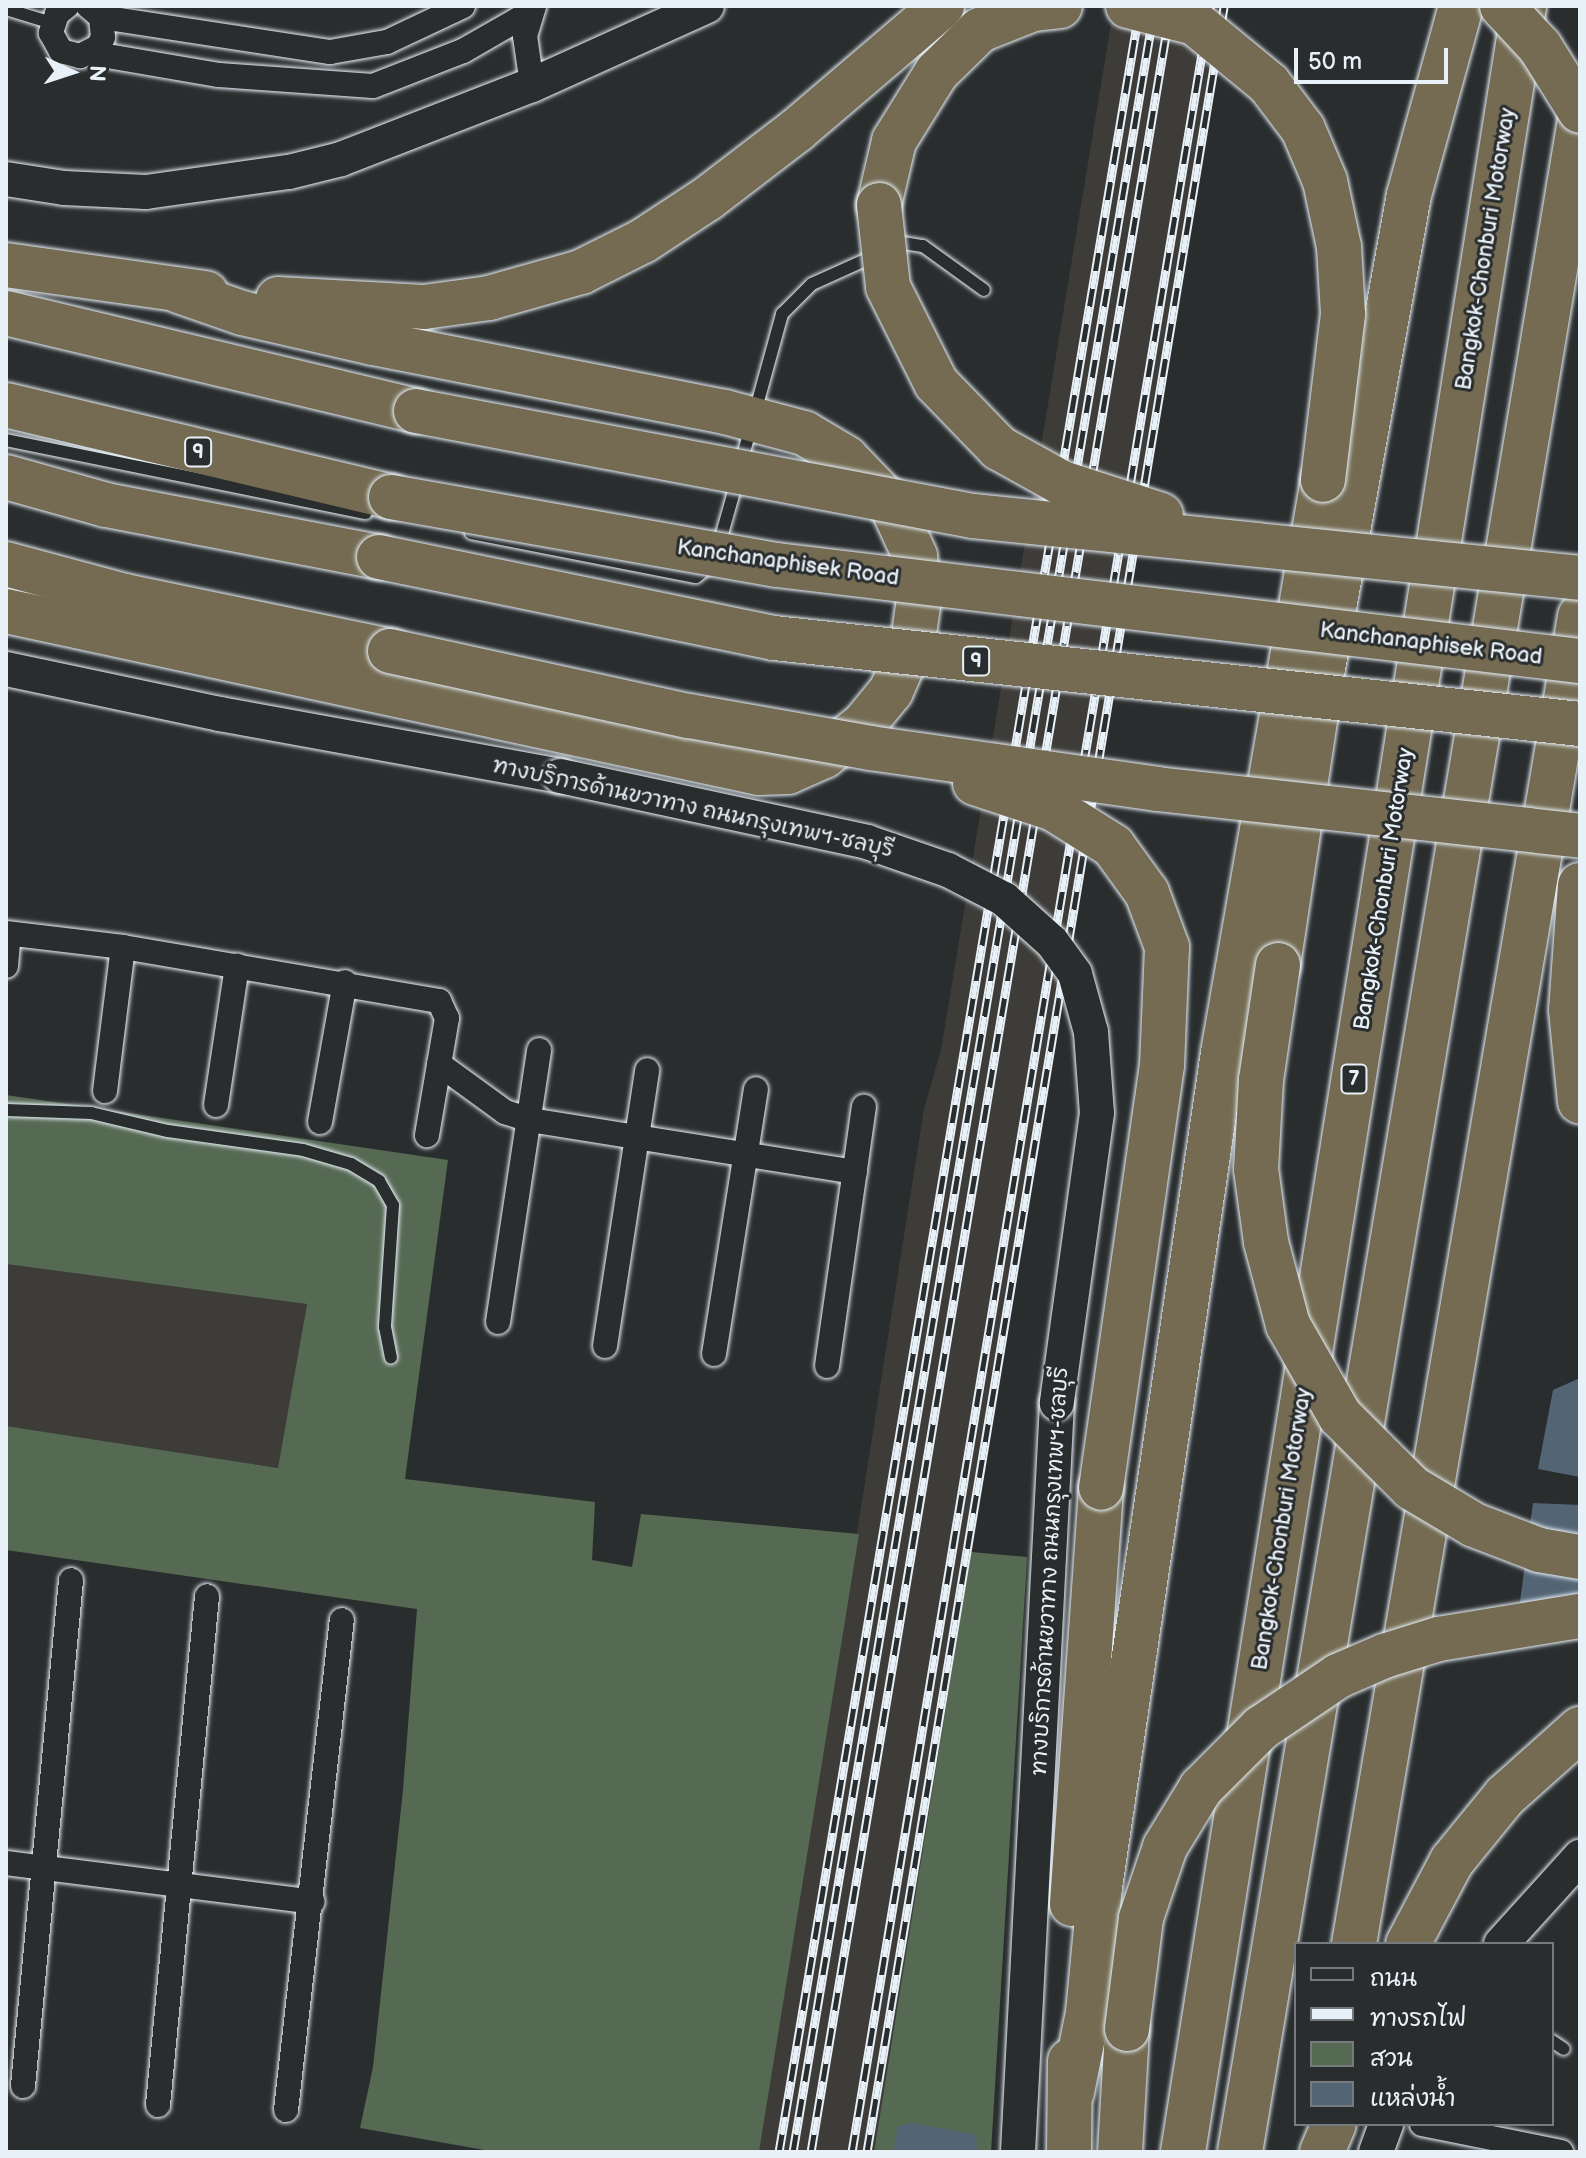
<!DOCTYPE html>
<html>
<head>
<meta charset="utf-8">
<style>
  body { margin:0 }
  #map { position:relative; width:1586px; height:2158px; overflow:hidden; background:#2a2d2e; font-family:"Balsamiq Sans","Playpen Sans Thai",sans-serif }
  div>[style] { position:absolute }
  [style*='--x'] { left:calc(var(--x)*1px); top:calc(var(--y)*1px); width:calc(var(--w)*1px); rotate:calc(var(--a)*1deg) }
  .built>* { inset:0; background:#3e3c39 }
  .green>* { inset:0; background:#566953 }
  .water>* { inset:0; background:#536575 }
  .roads { filter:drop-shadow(0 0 2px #e8f1f8) drop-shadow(0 0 2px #e8f1f8) }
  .service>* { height:12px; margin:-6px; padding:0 6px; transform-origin:6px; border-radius:6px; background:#2a2d2e }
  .minor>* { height:24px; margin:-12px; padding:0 12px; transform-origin:12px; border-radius:12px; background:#2a2d2e }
  .secondary>* { height:34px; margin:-17px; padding:0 17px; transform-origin:17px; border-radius:17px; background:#2a2d2e }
  .motorway>* { height:44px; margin:-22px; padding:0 22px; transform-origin:22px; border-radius:22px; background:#746b52 }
  .rail>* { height:9px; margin-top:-4.5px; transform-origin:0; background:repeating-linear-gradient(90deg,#2a2d2e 0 18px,#e8f1f8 0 36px); box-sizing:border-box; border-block:2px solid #e8f1f8 }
  .bridges { filter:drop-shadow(0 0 2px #e8f1f8) drop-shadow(0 0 2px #e8f1f8) }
  .secondary-bridge>* { height:34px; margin:-17px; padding:0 17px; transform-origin:17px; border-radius:17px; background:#2a2d2e }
  .motorway-bridge>* { height:44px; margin:-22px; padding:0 22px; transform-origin:22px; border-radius:22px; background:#746b52 }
  span { translate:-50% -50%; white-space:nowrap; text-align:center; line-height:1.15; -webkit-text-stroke:6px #2a2d2e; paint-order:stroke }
  .shield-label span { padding:2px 6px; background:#2a2d2e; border:2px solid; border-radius:6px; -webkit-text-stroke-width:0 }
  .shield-label { font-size:20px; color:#e8f1f8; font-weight:700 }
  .street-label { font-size:22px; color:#e8f1f8 }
  .frame { position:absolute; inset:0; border:8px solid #e8f1f8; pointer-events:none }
  .legend { position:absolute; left:1294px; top:1942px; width:260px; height:184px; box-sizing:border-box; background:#2a2d2e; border:2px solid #767b7f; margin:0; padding:10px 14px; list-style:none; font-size:24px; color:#e8f1f8 }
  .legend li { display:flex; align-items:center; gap:16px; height:40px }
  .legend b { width:40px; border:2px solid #767b7f }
  .north { position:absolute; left:32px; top:32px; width:80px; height:80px; -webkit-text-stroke:6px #2a2d2e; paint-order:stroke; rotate:93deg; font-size:22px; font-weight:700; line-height:32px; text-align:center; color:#e8f1f8 }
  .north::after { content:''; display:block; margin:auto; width:28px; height:36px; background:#e8f1f8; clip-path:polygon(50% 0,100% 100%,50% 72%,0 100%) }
  .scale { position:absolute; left:1294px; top:48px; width:154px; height:36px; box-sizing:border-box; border:4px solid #e8f1f8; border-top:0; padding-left:10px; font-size:24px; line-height:28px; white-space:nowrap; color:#e8f1f8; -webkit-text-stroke:6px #2a2d2e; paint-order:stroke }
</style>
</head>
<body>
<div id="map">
  <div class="built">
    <div style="clip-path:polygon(1114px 6px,1224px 6px,874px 2152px,759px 2152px,924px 1109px,941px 1050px)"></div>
    <div style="clip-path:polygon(6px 1264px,307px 1303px,279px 1468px,6px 1426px)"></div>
  </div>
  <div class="green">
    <div style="clip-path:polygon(6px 1095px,448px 1160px,405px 1479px,595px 1502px,592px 1560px,632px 1567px,641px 1514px,859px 1534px,759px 2152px,496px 2152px,360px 2128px,373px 2067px,403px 1790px,417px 1609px,6px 1550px,6px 1426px,278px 1468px,307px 1304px,6px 1264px)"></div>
    <div style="clip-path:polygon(971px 1552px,1027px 1557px,991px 2152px,874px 2152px)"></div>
  </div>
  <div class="water">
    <div style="clip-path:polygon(1580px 1378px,1580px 1477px,1538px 1469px,1553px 1390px)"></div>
    <div style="clip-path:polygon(1533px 1503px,1580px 1505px,1580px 1612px,1555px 1627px,1520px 1602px)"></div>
    <div style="clip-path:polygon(912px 2123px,976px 2135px,977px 2152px,893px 2152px,898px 2126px)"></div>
  </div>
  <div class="roads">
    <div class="service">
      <div style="--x:6;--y:9;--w:48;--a:16.9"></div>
      <div style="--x:6;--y:440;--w:367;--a:11.5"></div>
      <div style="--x:741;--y:463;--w:155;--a:-74.6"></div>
      <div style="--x:782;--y:314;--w:42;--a:-45"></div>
      <div style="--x:812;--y:284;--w:100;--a:-24.3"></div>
      <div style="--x:903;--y:243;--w:20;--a:9"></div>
      <div style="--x:923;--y:246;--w:75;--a:35.8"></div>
      <div style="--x:471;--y:533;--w:229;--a:11.1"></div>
      <div style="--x:696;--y:577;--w:19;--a:-39"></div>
      <div style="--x:718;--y:548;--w:70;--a:-74.2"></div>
      <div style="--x:6;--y:1110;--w:85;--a:2"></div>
      <div style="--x:91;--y:1113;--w:79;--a:13.2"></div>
      <div style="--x:168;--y:1131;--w:136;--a:8"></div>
      <div style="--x:303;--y:1150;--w:50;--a:16.3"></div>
      <div style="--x:351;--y:1164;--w:33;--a:31"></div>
      <div style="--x:379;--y:1181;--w:28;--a:60"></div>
      <div style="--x:393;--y:1205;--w:122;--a:93.8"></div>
      <div style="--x:385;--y:1327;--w:31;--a:79"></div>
      <div style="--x:1552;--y:2041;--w:14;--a:34"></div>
    </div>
    <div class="minor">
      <div style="--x:67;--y:6;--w:13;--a:141"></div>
      <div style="--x:57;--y:14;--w:20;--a:108"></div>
      <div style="--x:51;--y:33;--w:21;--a:61"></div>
      <div style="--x:61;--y:51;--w:20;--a:15"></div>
      <div style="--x:80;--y:56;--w:20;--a:-27"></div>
      <div style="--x:98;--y:47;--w:11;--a:-63"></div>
      <div style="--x:103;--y:37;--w:20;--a:-96"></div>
      <div style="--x:101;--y:17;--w:17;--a:-140"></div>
      <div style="--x:101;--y:17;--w:232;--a:8.7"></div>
      <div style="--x:330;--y:52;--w:58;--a:-10"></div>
      <div style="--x:387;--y:42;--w:84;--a:-25.3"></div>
      <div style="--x:90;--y:53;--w:131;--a:9.7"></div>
      <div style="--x:219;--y:75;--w:154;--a:4.1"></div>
      <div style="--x:373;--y:86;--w:97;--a:-21.3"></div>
      <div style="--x:463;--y:51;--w:76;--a:-29.9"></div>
      <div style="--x:532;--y:85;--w:49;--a:-98.1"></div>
      <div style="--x:525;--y:36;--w:31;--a:-73"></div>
      <div style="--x:6;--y:933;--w:118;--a:6.8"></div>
      <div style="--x:123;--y:947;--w:321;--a:9.7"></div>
      <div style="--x:439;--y:1001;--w:19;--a:65"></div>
      <div style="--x:447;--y:1018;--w:119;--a:99.7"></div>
      <div style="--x:6;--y:966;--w:32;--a:-85"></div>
      <div style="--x:439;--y:1064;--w:82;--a:36"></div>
      <div style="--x:505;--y:1112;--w:26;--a:18"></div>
      <div style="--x:530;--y:1120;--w:329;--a:9.1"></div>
      <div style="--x:105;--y:1091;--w:145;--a:-82.9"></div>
      <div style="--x:216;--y:1105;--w:141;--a:-81.4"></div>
      <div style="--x:320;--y:1122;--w:142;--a:-79.9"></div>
      <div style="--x:498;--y:1322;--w:275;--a:-81.4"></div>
      <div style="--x:605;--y:1346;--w:279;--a:-81.3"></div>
      <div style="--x:714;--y:1354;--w:268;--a:-81"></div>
      <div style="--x:827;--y:1366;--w:262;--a:-81.9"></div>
      <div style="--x:6;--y:1863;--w:309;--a:7.2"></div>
      <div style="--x:23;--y:2086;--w:508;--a:-84.58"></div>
      <div style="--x:158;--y:2105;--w:511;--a:-84.5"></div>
      <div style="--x:286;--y:2110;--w:493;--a:-83.5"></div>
      <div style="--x:1422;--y:2124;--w:142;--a:11.4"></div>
    </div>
    <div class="secondary">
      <div style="--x:6;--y:179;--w:59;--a:8.8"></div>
      <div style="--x:64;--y:188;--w:82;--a:2.8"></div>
      <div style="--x:146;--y:192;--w:144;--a:-8"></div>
      <div style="--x:289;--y:172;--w:54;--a:-14"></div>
      <div style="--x:341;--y:159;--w:205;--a:-21.2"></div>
      <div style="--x:532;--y:85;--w:192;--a:-24.3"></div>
      <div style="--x:6;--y:669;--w:219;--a:11.9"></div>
      <div style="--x:220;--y:714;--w:346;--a:10.3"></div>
      <div style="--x:1501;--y:1944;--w:118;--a:-47.8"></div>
      <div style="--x:1018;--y:2152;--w:750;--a:-87.02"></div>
      <div style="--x:1376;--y:2152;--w:30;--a:-70"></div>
    </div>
    <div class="motorway">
      <div style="--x:879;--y:205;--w:66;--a:-76.8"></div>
      <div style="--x:894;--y:141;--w:81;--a:-58.1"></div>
      <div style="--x:937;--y:72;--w:60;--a:-44.3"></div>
      <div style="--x:980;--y:30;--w:57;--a:-21.6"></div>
      <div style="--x:1033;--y:9;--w:27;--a:-6"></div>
      <div style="--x:6;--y:265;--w:202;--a:8"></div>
      <div style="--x:278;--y:299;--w:146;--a:3.1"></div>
      <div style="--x:424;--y:307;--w:66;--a:-7.9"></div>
      <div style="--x:489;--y:298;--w:96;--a:-15.8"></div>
      <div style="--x:581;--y:272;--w:69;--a:-26.6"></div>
      <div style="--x:643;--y:241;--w:77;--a:-33.3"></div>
      <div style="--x:707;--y:199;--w:113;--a:-37.5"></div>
      <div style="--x:797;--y:130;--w:191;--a:-40.5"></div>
      <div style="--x:6;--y:313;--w:422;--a:13.4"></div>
      <div style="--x:6;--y:405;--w:396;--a:13.4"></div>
      <div style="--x:6;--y:477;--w:104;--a:15.6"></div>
      <div style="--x:106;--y:505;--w:278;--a:10.8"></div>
      <div style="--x:6;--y:564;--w:123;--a:15.1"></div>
      <div style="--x:125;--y:596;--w:271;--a:11.7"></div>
      <div style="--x:6;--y:611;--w:770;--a:12.14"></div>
      <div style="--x:759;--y:773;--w:29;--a:-2"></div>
      <div style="--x:788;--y:772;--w:39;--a:-24"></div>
      <div style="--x:824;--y:756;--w:51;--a:-38.7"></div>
      <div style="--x:864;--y:724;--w:43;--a:-50.7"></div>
      <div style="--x:891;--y:691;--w:55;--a:-66.3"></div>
      <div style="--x:913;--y:641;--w:42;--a:-81.9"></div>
      <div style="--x:919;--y:599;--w:43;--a:-95.3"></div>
      <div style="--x:915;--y:556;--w:55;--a:-114.7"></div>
      <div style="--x:892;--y:506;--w:66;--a:-133.8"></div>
      <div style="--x:846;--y:458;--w:49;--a:-149.2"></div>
      <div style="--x:804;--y:433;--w:82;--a:-165.1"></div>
      <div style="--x:725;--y:412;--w:359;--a:-168.9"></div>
      <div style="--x:373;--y:343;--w:134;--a:-167.1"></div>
      <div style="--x:242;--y:313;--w:67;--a:-160.8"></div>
      <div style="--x:1580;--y:885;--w:125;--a:94.1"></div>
      <div style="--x:1571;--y:1010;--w:92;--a:84.4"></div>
      <div style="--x:1278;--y:965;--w:289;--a:-81.4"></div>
      <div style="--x:1321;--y:679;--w:492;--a:-79.7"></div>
      <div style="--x:1409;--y:195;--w:196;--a:-74.6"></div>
      <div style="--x:1072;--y:1904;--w:417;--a:-86"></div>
      <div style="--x:1354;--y:1944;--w:1347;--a:-80.34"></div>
      <div style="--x:1408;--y:1944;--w:94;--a:-62.1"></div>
      <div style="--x:1452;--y:1861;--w:84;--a:-50.8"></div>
      <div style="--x:1505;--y:1796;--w:101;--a:-41.8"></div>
      <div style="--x:1072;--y:2092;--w:81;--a:-78.6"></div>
      <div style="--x:1088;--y:2013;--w:127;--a:-84.6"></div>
      <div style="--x:1100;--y:1887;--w:843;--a:-81.61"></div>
      <div style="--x:1223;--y:1053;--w:582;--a:-80.1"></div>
      <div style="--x:1069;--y:2152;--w:91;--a:-89.4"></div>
      <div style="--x:1120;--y:2152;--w:123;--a:-86.7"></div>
      <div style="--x:1183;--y:2152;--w:2173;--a:-80.97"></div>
      <div style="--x:1240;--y:2152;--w:2059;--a:-80.5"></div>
      <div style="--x:1322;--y:2152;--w:30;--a:-67"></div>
    </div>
  </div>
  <div class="rail">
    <div style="--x:779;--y:2152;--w:2176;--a:-80.45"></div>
    <div style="--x:793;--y:2152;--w:2176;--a:-80.43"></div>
    <div style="--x:811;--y:2152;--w:2176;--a:-80.48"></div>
    <div style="--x:852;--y:2152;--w:2176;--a:-80.53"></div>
    <div style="--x:867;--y:2152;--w:2175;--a:-80.55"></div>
  </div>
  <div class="bridges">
    <div class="secondary-bridge">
      <div style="--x:560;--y:776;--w:314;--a:12.1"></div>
      <div style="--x:867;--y:842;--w:86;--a:19.1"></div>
      <div style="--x:948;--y:870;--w:63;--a:27.4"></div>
      <div style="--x:1004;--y:899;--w:64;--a:41.9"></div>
      <div style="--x:1052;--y:942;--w:39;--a:54"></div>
      <div style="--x:1075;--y:974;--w:60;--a:74.6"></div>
      <div style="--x:1091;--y:1032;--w:81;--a:85.8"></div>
      <div style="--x:1097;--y:1113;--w:293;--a:97.9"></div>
    </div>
    <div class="motorway-bridge">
      <div style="--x:1128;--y:6;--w:69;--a:14.2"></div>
      <div style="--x:1195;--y:23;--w:96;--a:39.5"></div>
      <div style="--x:1269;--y:84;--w:56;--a:52.9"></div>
      <div style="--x:1303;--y:129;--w:56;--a:67.1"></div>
      <div style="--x:1325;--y:181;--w:67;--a:78"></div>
      <div style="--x:1339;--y:247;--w:67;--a:86.6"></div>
      <div style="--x:1343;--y:314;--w:167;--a:96.9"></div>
      <div style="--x:1502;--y:6;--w:56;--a:47.2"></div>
      <div style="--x:1540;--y:47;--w:75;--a:58"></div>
      <div style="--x:879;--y:205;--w:82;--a:83.7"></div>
      <div style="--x:888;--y:287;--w:107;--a:63.4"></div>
      <div style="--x:936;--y:383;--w:91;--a:45.9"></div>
      <div style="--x:999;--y:448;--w:72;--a:29.1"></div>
      <div style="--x:1062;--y:483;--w:104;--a:17.9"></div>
      <div style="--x:416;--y:411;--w:567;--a:10.68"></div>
      <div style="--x:973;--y:516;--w:610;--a:5.83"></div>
      <div style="--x:391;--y:497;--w:392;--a:10"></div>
      <div style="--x:777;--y:565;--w:809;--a:6.82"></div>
      <div style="--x:379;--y:557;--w:403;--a:11.6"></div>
      <div style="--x:774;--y:638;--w:811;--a:6.09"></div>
      <div style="--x:390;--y:651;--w:306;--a:12.3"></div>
      <div style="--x:689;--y:716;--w:184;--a:10"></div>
      <div style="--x:870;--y:748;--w:290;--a:8.1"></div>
      <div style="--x:1157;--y:789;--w:426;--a:6.3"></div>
      <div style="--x:975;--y:783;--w:83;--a:18.2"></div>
      <div style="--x:1054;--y:809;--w:70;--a:32.1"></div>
      <div style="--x:1113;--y:846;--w:58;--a:54.1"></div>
      <div style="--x:1147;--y:893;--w:58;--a:69.7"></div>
      <div style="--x:1167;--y:947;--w:118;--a:92.4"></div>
      <div style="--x:1162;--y:1065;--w:427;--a:98.2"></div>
      <div style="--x:1278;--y:965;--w:116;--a:98.4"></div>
      <div style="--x:1261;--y:1080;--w:89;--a:93.2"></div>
      <div style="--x:1256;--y:1169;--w:74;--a:82.2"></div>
      <div style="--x:1266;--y:1242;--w:86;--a:75.2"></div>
      <div style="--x:1288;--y:1325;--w:105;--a:60.3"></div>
      <div style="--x:1340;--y:1416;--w:102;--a:45"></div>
      <div style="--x:1412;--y:1488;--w:72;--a:30.8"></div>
      <div style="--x:1474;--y:1525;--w:70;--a:21"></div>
      <div style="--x:1539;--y:1550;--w:42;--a:9.7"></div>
      <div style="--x:1127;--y:2029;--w:112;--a:-82.8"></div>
      <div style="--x:1141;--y:1918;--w:75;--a:-71.3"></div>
      <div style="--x:1165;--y:1847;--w:69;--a:-58.6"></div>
      <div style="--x:1201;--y:1788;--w:85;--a:-45"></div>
      <div style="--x:1261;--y:1728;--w:93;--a:-34"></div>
      <div style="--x:1338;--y:1676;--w:50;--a:-23.5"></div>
      <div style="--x:1384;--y:1656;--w:58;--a:-17.2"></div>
      <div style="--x:1439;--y:1639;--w:143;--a:-9.3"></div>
    </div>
  </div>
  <div class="shield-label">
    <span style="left:198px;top:452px">9</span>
    <span style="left:976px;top:661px">9</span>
    <span style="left:1354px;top:1079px">7</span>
  </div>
  <div class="street-label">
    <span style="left:1486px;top:249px;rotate:-81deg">Bangkok-Chonburi Motorway</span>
    <span style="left:788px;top:563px;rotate:8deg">Kanchanaphisek Road</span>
    <span style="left:1431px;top:644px;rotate:7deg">Kanchanaphisek Road</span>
    <span style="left:693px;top:808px;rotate:12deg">ทางบริการด้านขวาทาง ถนนกรุงเทพฯ-ชลบุรี</span>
    <span style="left:1384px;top:889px;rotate:-81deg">Bangkok-Chonburi Motorway</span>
    <span style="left:1282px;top:1529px;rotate:-81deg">Bangkok-Chonburi Motorway</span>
    <span style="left:1050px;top:1571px;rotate:-87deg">ทางบริการด้านขวาทาง ถนนกรุงเทพฯ-ชลบุรี</span>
  </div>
  <div class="frame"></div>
  <ul class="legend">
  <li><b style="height:10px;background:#2a2d2e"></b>ถนน</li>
  <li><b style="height:10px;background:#e8f1f8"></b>ทางรถไฟ</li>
  <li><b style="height:22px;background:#566953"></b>สวน</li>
  <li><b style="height:22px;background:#536575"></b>แหล่งน้ำ</li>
  </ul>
  <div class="north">N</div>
  <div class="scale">50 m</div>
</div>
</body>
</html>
